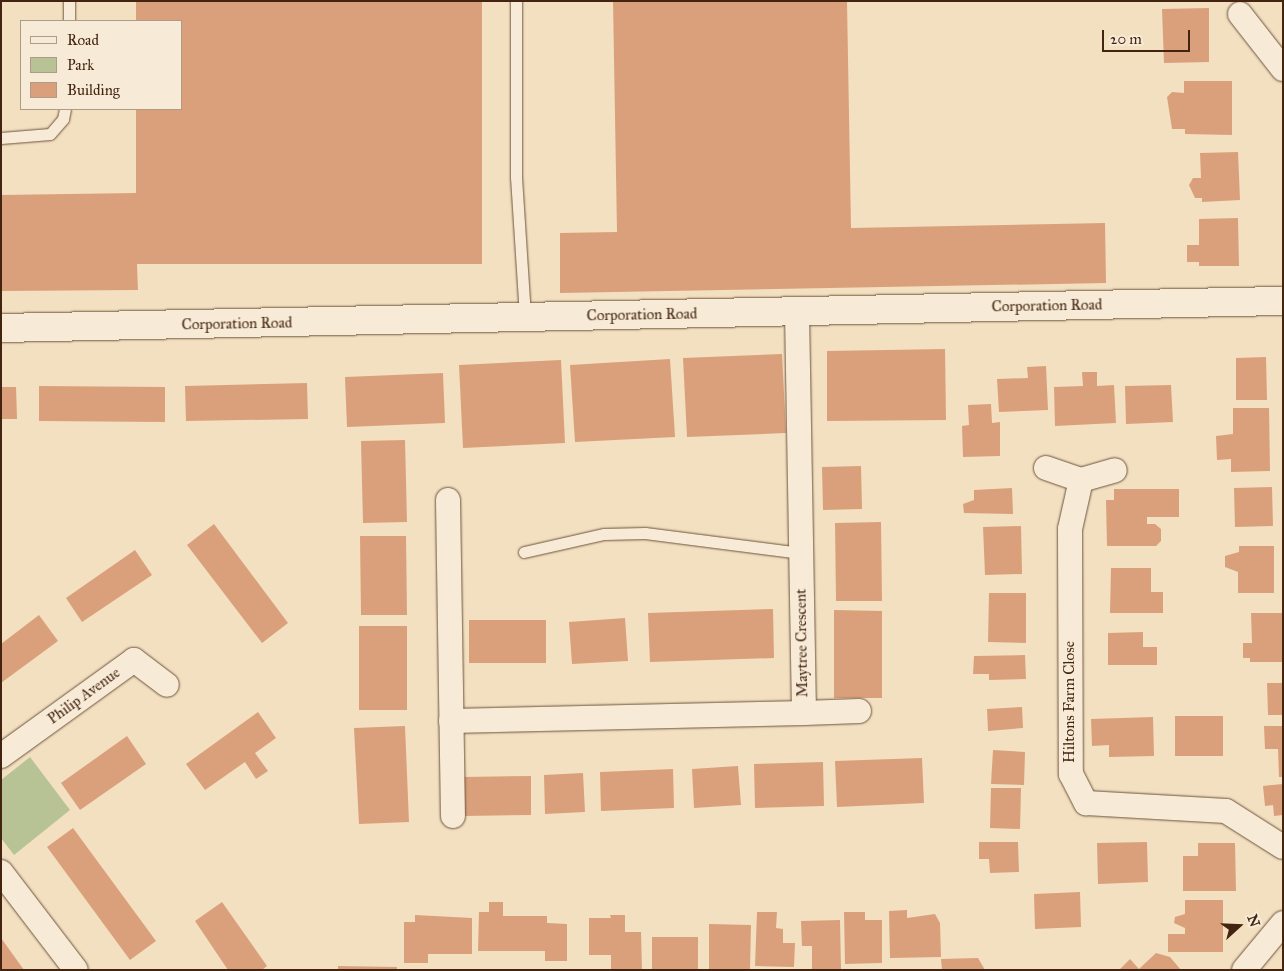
<!DOCTYPE html>
<html>
<head>
<meta charset="utf-8">
<style>
  body { margin:0 }
  #map { position:relative; width:1284px; height:971px; overflow:hidden; background:#f3e0c1; font-family:"IM FELL Great Primer",serif }
  div>[style] { position:absolute }
  [style*='--x'] { left:calc(var(--x)*1px); top:calc(var(--y)*1px); width:calc(var(--w)*1px); rotate:calc(var(--a)*1deg) }
  .green>* { inset:0; background:#b8c395 }
  .building>* { inset:0; background:#daa07b }
  .roads { filter:drop-shadow(0 0 1px #6f533c) drop-shadow(0 0 1px #6f533c) }
  .service>* { height:11px; margin:-5.5px; padding:0 5.5px; transform-origin:5.5px; border-radius:5.5px; background:#f7ebd7 }
  .minor>* { height:24px; margin:-12px; padding:0 12px; transform-origin:12px; border-radius:12px; background:#f7ebd7 }
  .tertiary>* { height:28px; margin:-14px; padding:0 14px; transform-origin:14px; border-radius:14px; background:#f7ebd7 }
  span { translate:-50% -50%; white-space:nowrap; text-align:center; line-height:1.15; -webkit-text-stroke:4px #f7ebd7; paint-order:stroke }
  .street-label { font-size:15px; color:#432410 }
  .frame { position:absolute; inset:0; border:2px solid #432410; pointer-events:none }
  .legend { position:absolute; left:20px; top:20px; width:162px; height:90px; box-sizing:border-box; background:#f7ebd7; border:1px solid #af9b87; margin:0; padding:6px 9px; list-style:none; font-size:15px; color:#432410 }
  .legend li { display:flex; align-items:center; gap:10px; height:25px }
  .legend b { width:25px; border:1px solid #af9b87 }
  .north { position:absolute; left:1214px; top:901px; width:50px; height:50px; -webkit-text-stroke:4px #f7ebd7; paint-order:stroke; rotate:70deg; font-size:14px; font-weight:700; line-height:20px; text-align:center; color:#432410 }
  .north::after { content:''; display:block; margin:auto; width:18px; height:22px; background:#432410; clip-path:polygon(50% 0,100% 100%,50% 72%,0 100%) }
  .scale { position:absolute; left:1102px; top:30px; width:88px; height:22px; box-sizing:border-box; border:2px solid #432410; border-top:0; padding-left:6px; font-size:15px; line-height:18px; white-space:nowrap; color:#432410; -webkit-text-stroke:4px #f7ebd7; paint-order:stroke }
</style>
</head>
<body>
<div id="map">
  <div class="green">
    <div style="clip-path:polygon(30px 757px,70px 810px,14px 855px,1px 838px,1px 780px)"></div>
  </div>
  <div class="building">
    <div style="clip-path:polygon(136px 1px,482px 1px,482px 264px,137px 264px,138px 290px,1px 291px,1px 195px,136px 193px,136px 109px,181px 109px,181px 21px,136px 21px)"></div>
    <div style="clip-path:polygon(613px 1px,847px 1px,851px 228px,1105px 223px,1106px 283px,560px 293px,560px 233px,617px 232px)"></div>
    <div style="clip-path:polygon(1209px 8px,1209px 62px,1164px 63px,1162px 9px)"></div>
    <div style="clip-path:polygon(1184px 81px,1232px 81px,1232px 135px,1185px 134px,1185px 129px,1172px 129px,1167px 97px,1172px 92px,1184px 93px)"></div>
    <div style="clip-path:polygon(1238px 152px,1240px 200px,1202px 202px,1202px 198px,1195px 198px,1189px 185px,1193px 178px,1201px 178px,1200px 153px)"></div>
    <div style="clip-path:polygon(1238px 218px,1239px 266px,1199px 266px,1199px 262px,1187px 262px,1187px 245px,1199px 245px,1199px 219px)"></div>
    <div style="clip-path:polygon(945px 349px,946px 420px,827px 421px,827px 351px)"></div>
    <div style="clip-path:polygon(782px 354px,786px 433px,687px 437px,683px 358px)"></div>
    <div style="clip-path:polygon(1266px 357px,1267px 400px,1236px 400px,1236px 358px)"></div>
    <div style="clip-path:polygon(670px 359px,675px 437px,575px 442px,570px 365px)"></div>
    <div style="clip-path:polygon(561px 360px,565px 443px,463px 448px,459px 365px)"></div>
    <div style="clip-path:polygon(1046px 366px,1048px 410px,999px 412px,997px 379px,1028px 378px,1027px 367px)"></div>
    <div style="clip-path:polygon(1082px 372px,1097px 372px,1097px 386px,1114px 385px,1116px 423px,1055px 426px,1054px 387px,1083px 386px)"></div>
    <div style="clip-path:polygon(443px 373px,445px 423px,347px 427px,345px 377px)"></div>
    <div style="clip-path:polygon(307px 383px,308px 419px,186px 421px,185px 386px)"></div>
    <div style="clip-path:polygon(1171px 385px,1173px 422px,1126px 424px,1125px 386px)"></div>
    <div style="clip-path:polygon(39px 386px,165px 387px,165px 422px,39px 421px)"></div>
    <div style="clip-path:polygon(1px 387px,16px 387px,17px 419px,1px 419px)"></div>
    <div style="clip-path:polygon(991px 404px,992px 423px,1000px 422px,1000px 456px,963px 457px,962px 426px,969px 425px,968px 405px)"></div>
    <div style="clip-path:polygon(1233px 408px,1269px 408px,1270px 471px,1231px 472px,1231px 459px,1217px 460px,1216px 436px,1233px 434px)"></div>
    <div style="clip-path:polygon(405px 440px,407px 522px,363px 523px,361px 441px)"></div>
    <div style="clip-path:polygon(861px 466px,862px 509px,823px 510px,822px 467px)"></div>
    <div style="clip-path:polygon(1272px 487px,1273px 526px,1235px 527px,1234px 488px)"></div>
    <div style="clip-path:polygon(1012px 488px,1013px 514px,964px 513px,963px 504px,974px 500px,974px 490px)"></div>
    <div style="clip-path:polygon(1114px 489px,1179px 489px,1179px 517px,1147px 517px,1147px 524px,1155px 524px,1161px 529px,1161px 541px,1156px 546px,1107px 546px,1106px 500px,1114px 500px)"></div>
    <div style="clip-path:polygon(881px 522px,882px 601px,836px 601px,835px 523px)"></div>
    <div style="clip-path:polygon(214px 524px,288px 623px,262px 643px,187px 545px)"></div>
    <div style="clip-path:polygon(1021px 526px,1022px 574px,985px 575px,983px 527px)"></div>
    <div style="clip-path:polygon(360px 536px,406px 536px,407px 615px,361px 615px)"></div>
    <div style="clip-path:polygon(1239px 546px,1274px 546px,1274px 593px,1238px 593px,1238px 572px,1225px 567px,1225px 556px,1239px 552px)"></div>
    <div style="clip-path:polygon(135px 550px,152px 575px,82px 622px,66px 598px)"></div>
    <div style="clip-path:polygon(1111px 568px,1151px 568px,1151px 592px,1163px 592px,1163px 613px,1110px 613px)"></div>
    <div style="clip-path:polygon(989px 593px,1026px 593px,1026px 643px,988px 642px)"></div>
    <div style="clip-path:polygon(773px 609px,774px 658px,650px 662px,648px 613px)"></div>
    <div style="clip-path:polygon(834px 610px,882px 611px,882px 698px,834px 698px)"></div>
    <div style="clip-path:polygon(1251px 613px,1283px 613px,1283px 662px,1250px 662px,1250px 658px,1243px 658px,1243px 643px,1252px 643px)"></div>
    <div style="clip-path:polygon(39px 615px,58px 641px,1px 683px,1px 644px)"></div>
    <div style="clip-path:polygon(625px 618px,628px 661px,572px 664px,569px 622px)"></div>
    <div style="clip-path:polygon(469px 620px,546px 620px,546px 663px,469px 663px)"></div>
    <div style="clip-path:polygon(359px 626px,407px 626px,407px 710px,359px 710px)"></div>
    <div style="clip-path:polygon(1143px 632px,1143px 647px,1157px 647px,1157px 665px,1108px 665px,1108px 633px)"></div>
    <div style="clip-path:polygon(1025px 655px,1026px 679px,989px 680px,989px 674px,973px 674px,974px 656px)"></div>
    <div style="clip-path:polygon(1267px 683px,1283px 683px,1283px 715px,1268px 715px)"></div>
    <div style="clip-path:polygon(1022px 707px,1023px 728px,988px 731px,987px 709px)"></div>
    <div style="clip-path:polygon(258px 712px,276px 738px,255px 753px,268px 771px,256px 779px,245px 762px,205px 790px,186px 764px)"></div>
    <div style="clip-path:polygon(1175px 716px,1223px 716px,1223px 756px,1175px 756px)"></div>
    <div style="clip-path:polygon(1153px 717px,1154px 756px,1109px 757px,1109px 745px,1092px 746px,1091px 719px)"></div>
    <div style="clip-path:polygon(405px 726px,409px 822px,359px 824px,354px 728px)"></div>
    <div style="clip-path:polygon(1264px 726px,1283px 726px,1283px 777px,1279px 777px,1278px 749px,1265px 749px)"></div>
    <div style="clip-path:polygon(127px 736px,146px 764px,80px 810px,61px 783px)"></div>
    <div style="clip-path:polygon(993px 750px,1025px 752px,1024px 785px,991px 784px)"></div>
    <div style="clip-path:polygon(922px 758px,924px 803px,837px 807px,835px 761px)"></div>
    <div style="clip-path:polygon(823px 762px,824px 806px,755px 808px,754px 764px)"></div>
    <div style="clip-path:polygon(738px 766px,741px 805px,694px 808px,692px 769px)"></div>
    <div style="clip-path:polygon(673px 769px,674px 808px,601px 811px,600px 772px)"></div>
    <div style="clip-path:polygon(583px 773px,585px 812px,545px 814px,544px 775px)"></div>
    <div style="clip-path:polygon(531px 776px,531px 815px,464px 816px,463px 777px)"></div>
    <div style="clip-path:polygon(1283px 784px,1283px 815px,1274px 816px,1273px 805px,1265px 806px,1263px 786px)"></div>
    <div style="clip-path:polygon(991px 788px,1021px 788px,1020px 829px,990px 828px)"></div>
    <div style="clip-path:polygon(73px 828px,156px 941px,130px 960px,47px 847px)"></div>
    <div style="clip-path:polygon(979px 842px,1018px 842px,1019px 872px,990px 873px,989px 859px,979px 859px)"></div>
    <div style="clip-path:polygon(1147px 842px,1148px 882px,1098px 884px,1097px 843px)"></div>
    <div style="clip-path:polygon(1198px 843px,1235px 843px,1236px 891px,1183px 891px,1183px 856px,1198px 856px)"></div>
    <div style="clip-path:polygon(1080px 892px,1081px 927px,1035px 929px,1034px 894px)"></div>
    <div style="clip-path:polygon(1185px 900px,1223px 900px,1223px 952px,1168px 952px,1168px 934px,1185px 934px,1185px 928px,1174px 923px,1175px 917px,1185px 914px)"></div>
    <div style="clip-path:polygon(222px 902px,267px 966px,262px 970px,228px 970px,195px 921px)"></div>
    <div style="clip-path:polygon(489px 902px,503px 902px,503px 916px,547px 916px,547px 923px,567px 924px,567px 961px,545px 961px,545px 951px,478px 951px,479px 912px,489px 912px)"></div>
    <div style="clip-path:polygon(907px 910px,907px 918px,935px 914px,940px 923px,941px 957px,890px 958px,889px 911px)"></div>
    <div style="clip-path:polygon(757px 912px,777px 912px,776px 928px,783px 929px,783px 943px,795px 943px,794px 967px,755px 966px)"></div>
    <div style="clip-path:polygon(844px 912px,865px 912px,865px 920px,882px 920px,882px 963px,845px 964px)"></div>
    <div style="clip-path:polygon(415px 915px,472px 918px,472px 954px,428px 954px,428px 963px,404px 963px,404px 922px,415px 922px)"></div>
    <div style="clip-path:polygon(610px 915px,625px 915px,625px 932px,641px 932px,642px 970px,611px 970px,611px 955px,589px 955px,589px 918px,611px 918px)"></div>
    <div style="clip-path:polygon(840px 920px,841px 969px,812px 970px,812px 946px,802px 946px,801px 921px)"></div>
    <div style="clip-path:polygon(709px 924px,751px 925px,750px 970px,709px 970px)"></div>
    <div style="clip-path:polygon(652px 937px,698px 937px,698px 970px,652px 970px)"></div>
    <div style="clip-path:polygon(1px 938px,24px 970px,1px 970px)"></div>
    <div style="clip-path:polygon(1156px 953px,1170px 957px,1181px 970px,1119px 970px,1130px 959px,1139px 969px)"></div>
    <div style="clip-path:polygon(978px 958px,985px 970px,942px 970px,941px 959px)"></div>
    <div style="clip-path:polygon(338px 966px,397px 967px,397px 970px,338px 970px)"></div>
  </div>
  <div class="roads">
    <div class="service">
      <div style="--x:516;--y:1;--w:176;--a:90"></div>
      <div style="--x:516;--y:177;--w:140;--a:86.3"></div>
      <div style="--x:69;--y:21;--w:20;--a:-90"></div>
      <div style="--x:1;--y:138;--w:49;--a:-4.7"></div>
      <div style="--x:50;--y:134;--w:20;--a:-49"></div>
      <div style="--x:63;--y:119;--w:10;--a:-79"></div>
      <div style="--x:524;--y:552;--w:82;--a:-12.7"></div>
      <div style="--x:604;--y:534;--w:41;--a:-1.4"></div>
      <div style="--x:645;--y:533;--w:157;--a:7.3"></div>
    </div>
    <div class="minor">
      <div style="--x:1240;--y:14;--w:70;--a:52"></div>
      <div style="--x:1046;--y:468;--w:37;--a:19"></div>
      <div style="--x:1081;--y:480;--w:35;--a:-16"></div>
      <div style="--x:1081;--y:480;--w:50;--a:102.7"></div>
      <div style="--x:1070;--y:529;--w:245;--a:89.8"></div>
      <div style="--x:1071;--y:774;--w:33;--a:63"></div>
      <div style="--x:1086;--y:803;--w:140;--a:3.3"></div>
      <div style="--x:1226;--y:811;--w:67;--a:32.3"></div>
      <div style="--x:448;--y:500;--w:316;--a:89.1"></div>
      <div style="--x:804;--y:713;--w:55;--a:-2.1"></div>
      <div style="--x:451;--y:721;--w:353;--a:-1.3"></div>
      <div style="--x:804;--y:713;--w:401;--a:-91"></div>
      <div style="--x:1;--y:756;--w:164;--a:-35.8"></div>
      <div style="--x:134;--y:660;--w:41;--a:37.1"></div>
      <div style="--x:1;--y:872;--w:123;--a:52.6"></div>
      <div style="--x:1244;--y:970;--w:61;--a:-50.3"></div>
    </div>
    <div class="tertiary">
      <div style="--x:1;--y:328;--w:1282;--a:-1.21"></div>
    </div>
  </div>
  <div class="street-label">
    <span style="left:1047px;top:306px;rotate:-1deg">Corporation Road</span>
    <span style="left:642px;top:315px;rotate:-1deg">Corporation Road</span>
    <span style="left:237px;top:324px;rotate:-1deg">Corporation Road</span>
    <span style="left:802px;top:643px;rotate:-91deg">Maytree Crescent</span>
    <span style="left:84px;top:696px;rotate:-36deg">Philip Avenue</span>
    <span style="left:1070px;top:702px;rotate:-90deg">Hiltons Farm Close</span>
  </div>
  <div class="frame"></div>
  <ul class="legend">
  <li><b style="height:6px;background:#f7ebd7"></b>Road</li>
  <li><b style="height:14px;background:#b8c395"></b>Park</li>
  <li><b style="height:14px;background:#daa07b"></b>Building</li>
  </ul>
  <div class="north">N</div>
  <div class="scale">20 m</div>
</div>
</body>
</html>
